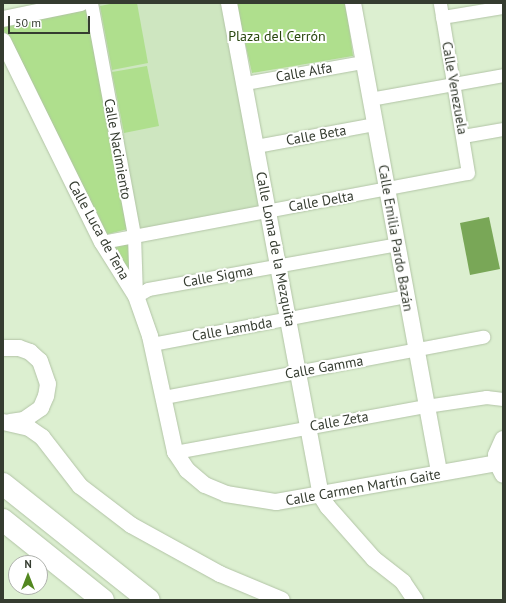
<!DOCTYPE html>
<html>
<head>
<meta charset="utf-8">
<style>
  body { margin:0 }
  #map { position:relative; width:506px; height:603px; overflow:hidden; background:#dcefd0; font-family:"PT Sans",sans-serif }
  div>[style] { position:absolute }
  [style*='--x'] { left:calc(var(--x)*1px); top:calc(var(--y)*1px); width:calc(var(--w)*1px); rotate:calc(var(--a)*1deg) }
  .built>* { inset:0; background:#cee6c0 }
  .green>* { inset:0; background:#afdf8d }
  .water>* { inset:0; background:#79a757 }
  .roads { filter:drop-shadow(0 0 1px #b2c4a6) drop-shadow(0 0 1px #b2c4a6) }
  .minor>* { height:13px; margin:-6.5px; padding:0 6.5px; transform-origin:6.5px; border-radius:6.5px; background:#fff }
  .tertiary>* { height:16px; margin:-8px; padding:0 8px; transform-origin:8px; border-radius:8px; background:#fff }
  .motorway>* { height:22px; margin:-11px; padding:0 11px; transform-origin:11px; border-radius:11px; background:#fff }
  span { translate:-50% -50%; white-space:nowrap; text-align:center; line-height:1.15; -webkit-text-stroke:4px #fff; paint-order:stroke }
  .park-label { font-size:14px; color:#2b4810 }
  .street-label { font-size:14px; color:#353c30 }
  .frame { position:absolute; inset:0; border:4px solid #353c30; pointer-events:none }
  .north { position:absolute; left:8px; top:555px; width:40px; height:40px; box-sizing:border-box; background:#fff; border:1px solid #aeb1ac; border-radius:50%; rotate:0deg; font-size:11px; font-weight:700; line-height:16px; text-align:center; color:#353c30 }
  .north::after { content:''; display:block; margin:auto; width:14px; height:18px; background:#538820; clip-path:polygon(50% 0,100% 100%,50% 72%,0 100%) }
  .scale { position:absolute; left:8px; top:16px; width:82px; height:18px; box-sizing:border-box; border:2px solid #353c30; border-top:0; padding-left:5px; font-size:12px; line-height:14px; white-space:nowrap; color:#353c30; -webkit-text-stroke:3px #fff; paint-order:stroke }
</style>
</head>
<body>
<div id="map">
  <div class="built">
    <div style="clip-path:polygon(91px 3px,229px 3px,269px 210px,134px 235px)"></div>
  </div>
  <div class="green">
    <div style="clip-path:polygon(115px 3px,137px 3px,148px 63px,112px 70px,100px 6px)"></div>
    <div style="clip-path:polygon(236px 3px,346px 3px,353px 56px,252px 73px)"></div>
    <div style="clip-path:polygon(88px 4px,128px 229px,104px 235px,3px 29px,3px 22px)"></div>
    <div style="clip-path:polygon(147px 66px,159px 126px,124px 133px,112px 72px)"></div>
    <div style="clip-path:polygon(130px 241px,131px 283px,114px 246px)"></div>
  </div>
  <div class="water">
    <div style="clip-path:polygon(489px 217px,500px 269px,470px 275px,460px 223px)"></div>
  </div>
  <div class="roads">
    <div class="minor">
      <div style="--x:91;--y:3;--w:236;--a:79.5"></div>
      <div style="--x:134;--y:235;--w:61;--a:88.1"></div>
      <div style="--x:136;--y:296;--w:14;--a:-30"></div>
      <div style="--x:148;--y:289;--w:253;--a:-10.2"></div>
      <div style="--x:442;--y:17;--w:62;--a:-9.3"></div>
      <div style="--x:245;--y:83;--w:120;--a:-10.1"></div>
      <div style="--x:370;--y:99;--w:135;--a:-10.2"></div>
      <div style="--x:463;--y:136;--w:41;--a:-9.9"></div>
      <div style="--x:256;--y:146;--w:121;--a:-10.5"></div>
      <div style="--x:102;--y:242;--w:372;--a:-10.7"></div>
      <div style="--x:468;--y:173;--w:172;--a:-99.4"></div>
      <div style="--x:152;--y:344;--w:258;--a:-10.7"></div>
      <div style="--x:164;--y:397;--w:325;--a:-10.7"></div>
      <div style="--x:175;--y:452;--w:255;--a:-10.4"></div>
      <div style="--x:426;--y:406;--w:61;--a:-8.5"></div>
      <div style="--x:486;--y:397;--w:17;--a:7"></div>
    </div>
    <div class="tertiary">
      <div style="--x:229;--y:3;--w:502;--a:79.43"></div>
      <div style="--x:321;--y:496;--w:13;--a:58"></div>
      <div style="--x:328;--y:507;--w:69;--a:48.5"></div>
      <div style="--x:374;--y:559;--w:37;--a:38"></div>
      <div style="--x:403;--y:582;--w:22;--a:56"></div>
      <div style="--x:353;--y:3;--w:478;--a:79.6"></div>
      <div style="--x:3;--y:19;--w:80;--a:-11.6"></div>
      <div style="--x:3;--y:41;--w:224;--a:63.8"></div>
      <div style="--x:102;--y:242;--w:64;--a:57.8"></div>
      <div style="--x:136;--y:296;--w:42;--a:70.7"></div>
      <div style="--x:150;--y:336;--w:119;--a:77.8"></div>
      <div style="--x:175;--y:452;--w:22;--a:56"></div>
      <div style="--x:187;--y:470;--w:23;--a:40"></div>
      <div style="--x:205;--y:485;--w:23;--a:23"></div>
      <div style="--x:226;--y:494;--w:51;--a:9.1"></div>
      <div style="--x:276;--y:502;--w:224;--a:-10"></div>
      <div style="--x:3;--y:348;--w:16;--a:0"></div>
      <div style="--x:19;--y:348;--w:12;--a:20"></div>
      <div style="--x:30;--y:352;--w:13;--a:42"></div>
      <div style="--x:40;--y:361;--w:24;--a:71"></div>
      <div style="--x:48;--y:384;--w:12;--a:99"></div>
      <div style="--x:46;--y:396;--w:13;--a:113"></div>
      <div style="--x:41;--y:408;--w:21;--a:145"></div>
      <div style="--x:24;--y:420;--w:14;--a:172"></div>
      <div style="--x:3;--y:422;--w:27;--a:13"></div>
      <div style="--x:29;--y:428;--w:16;--a:35"></div>
      <div style="--x:42;--y:437;--w:62;--a:52.2"></div>
      <div style="--x:80;--y:486;--w:64;--a:37.4"></div>
      <div style="--x:131;--y:525;--w:102;--a:28.8"></div>
      <div style="--x:220;--y:574;--w:67;--a:22.8"></div>
      <div style="--x:503;--y:439;--w:17;--a:114"></div>
      <div style="--x:496;--y:455;--w:8;--a:83"></div>
      <div style="--x:497;--y:463;--w:13;--a:63"></div>
    </div>
    <div class="motorway">
      <div style="--x:3;--y:484;--w:186;--a:38.5"></div>
      <div style="--x:3;--y:520;--w:128;--a:38.7"></div>
    </div>
  </div>
  <div class="park-label">
    <span style="left:277px;top:36px">Plaza del Cerrón</span>
  </div>
  <div class="street-label">
    <span style="left:304px;top:72px;rotate:-10deg">Calle Alfa</span>
    <span style="left:455px;top:88px;rotate:80deg">Calle Venezuela</span>
    <span style="left:316px;top:135px;rotate:-10deg">Calle Beta</span>
    <span style="left:118px;top:149px;rotate:80deg">Calle Nacimiento</span>
    <span style="left:321px;top:201px;rotate:-10deg">Calle Delta</span>
    <span style="left:99px;top:230px;rotate:61deg">Calle Luca de Tena</span>
    <span style="left:396px;top:238px;rotate:80deg">Calle Emilia Pardo Bazán</span>
    <span style="left:276px;top:249px;rotate:79deg">Calle Loma de la Mezquita</span>
    <span style="left:218px;top:276px;rotate:-10deg">Calle Sigma</span>
    <span style="left:232px;top:329px;rotate:-10deg">Calle Lambda</span>
    <span style="left:324px;top:367px;rotate:-10deg">Calle Gamma</span>
    <span style="left:339px;top:421px;rotate:-10deg">Calle Zeta</span>
    <span style="left:363px;top:487px;rotate:-10deg">Calle Carmen Martín Gaite</span>
  </div>
  <div class="frame"></div>
  <div class="north">N</div>
  <div class="scale">50 m</div>
</div>
</body>
</html>
